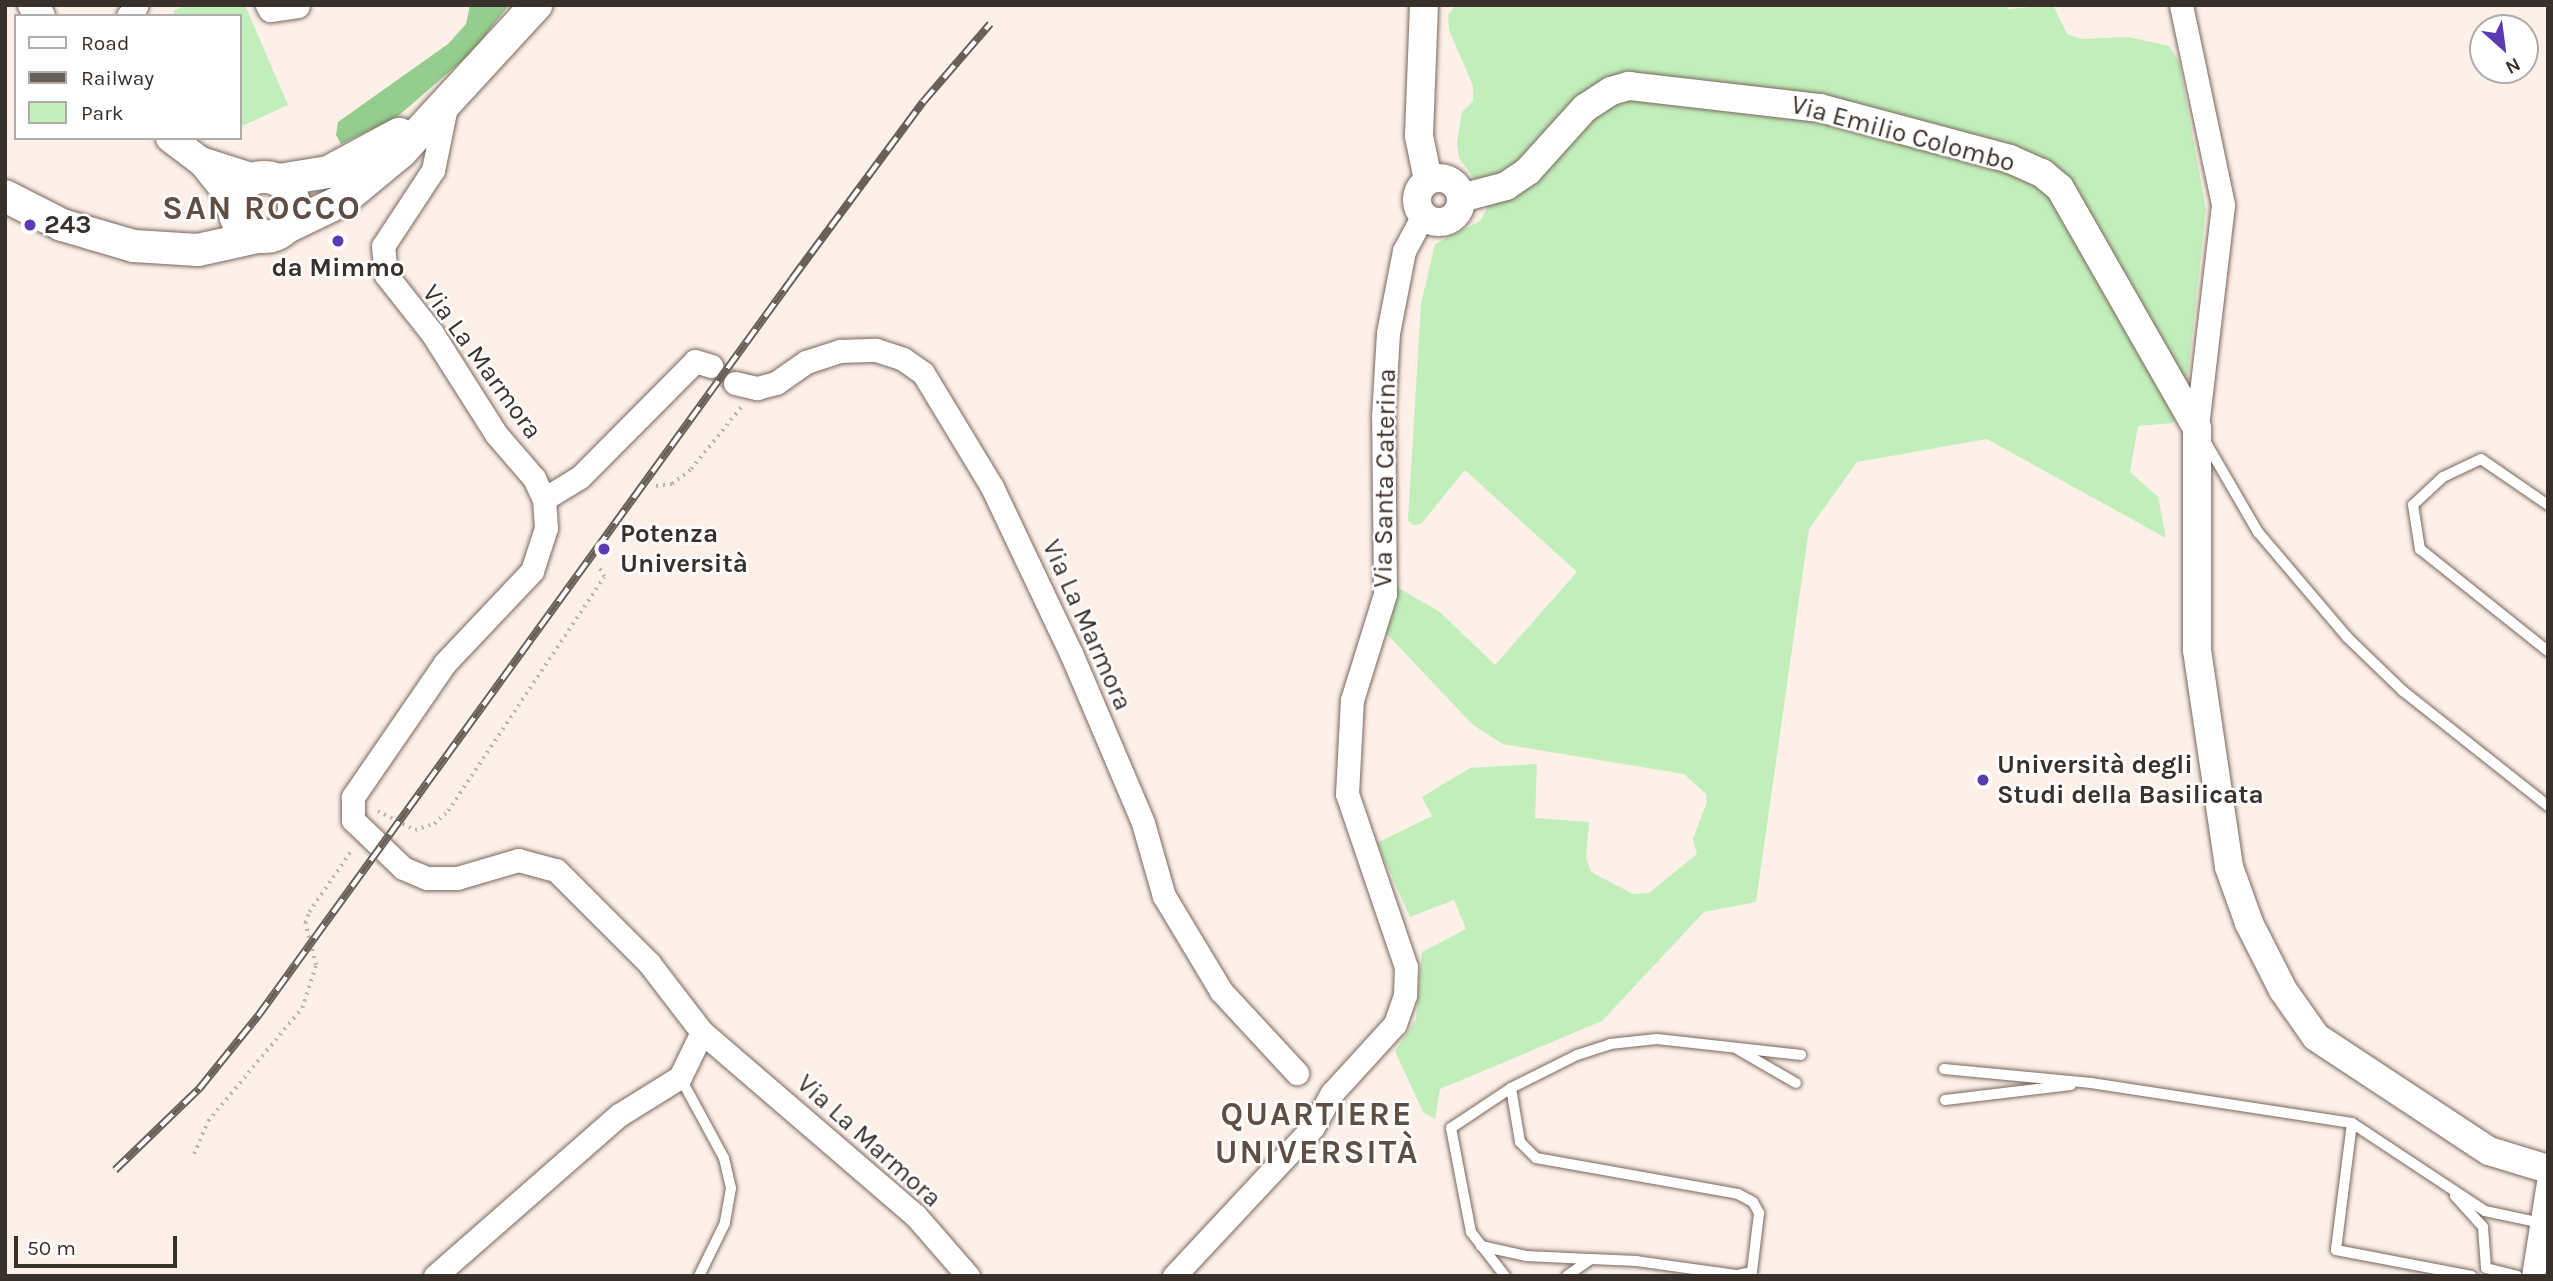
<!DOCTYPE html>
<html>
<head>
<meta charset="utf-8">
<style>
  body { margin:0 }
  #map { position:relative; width:2553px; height:1281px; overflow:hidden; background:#fcf0e9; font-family:Karla,sans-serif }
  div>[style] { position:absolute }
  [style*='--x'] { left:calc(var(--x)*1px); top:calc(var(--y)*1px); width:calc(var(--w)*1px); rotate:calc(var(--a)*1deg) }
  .green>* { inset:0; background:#c1eebb }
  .forest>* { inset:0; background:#94cd8d }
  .minor-tunnel>* { height:23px; margin-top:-11.5px; transform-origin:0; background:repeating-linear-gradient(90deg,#d5cac3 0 23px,transparent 0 34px) }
  .path>* { height:3.5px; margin-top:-1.75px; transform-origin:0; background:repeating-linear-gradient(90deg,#bdb2ac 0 2px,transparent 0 7px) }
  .roads { filter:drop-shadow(0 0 2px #78675c) drop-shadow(0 0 2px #78675c) }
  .service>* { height:10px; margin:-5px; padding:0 5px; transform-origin:5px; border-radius:5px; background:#fff }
  .minor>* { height:23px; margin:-11.5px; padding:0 11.5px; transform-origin:11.5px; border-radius:11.5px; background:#fff }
  .tertiary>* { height:28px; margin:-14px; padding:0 14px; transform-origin:14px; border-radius:14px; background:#fff }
  .tertiary>.ring { margin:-14px; padding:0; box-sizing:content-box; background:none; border:28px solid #fff; border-radius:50% }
  .secondary>* { height:32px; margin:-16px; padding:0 16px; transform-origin:16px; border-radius:16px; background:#fff }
  .secondary>.ring { margin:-16px; padding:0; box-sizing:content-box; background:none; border:32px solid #fff; border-radius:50% }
  .rail>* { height:8px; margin-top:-4px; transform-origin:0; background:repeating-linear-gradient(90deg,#fff 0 16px,#69605a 0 32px); box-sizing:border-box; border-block:2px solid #69605a }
  .dots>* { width:19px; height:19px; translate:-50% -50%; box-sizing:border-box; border:4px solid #fff; border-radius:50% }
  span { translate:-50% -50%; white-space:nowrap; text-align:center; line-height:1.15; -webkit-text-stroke:5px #fff; paint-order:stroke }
  .street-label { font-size:26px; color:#38302b }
  .poi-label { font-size:26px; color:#38302b; font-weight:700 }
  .left { translate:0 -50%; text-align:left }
  .district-label { font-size:33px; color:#5e4e43; font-weight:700; letter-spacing:2px }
  .frame { position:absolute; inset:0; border:7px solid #38302b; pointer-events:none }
  .legend { position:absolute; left:14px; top:14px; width:228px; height:126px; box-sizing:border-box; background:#fff; border:2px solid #afacaa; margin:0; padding:9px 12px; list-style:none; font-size:21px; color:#38302b }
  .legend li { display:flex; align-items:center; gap:14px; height:35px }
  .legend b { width:35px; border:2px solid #afacaa }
  .north { position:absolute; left:2469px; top:14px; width:70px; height:70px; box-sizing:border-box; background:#fff; border:2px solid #afacaa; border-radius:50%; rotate:152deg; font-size:19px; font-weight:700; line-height:28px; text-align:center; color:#38302b }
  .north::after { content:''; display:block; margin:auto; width:24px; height:32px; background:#593ab2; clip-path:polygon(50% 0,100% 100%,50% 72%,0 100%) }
  .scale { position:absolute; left:14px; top:1236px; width:163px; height:32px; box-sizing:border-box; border:4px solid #38302b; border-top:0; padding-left:9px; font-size:21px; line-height:24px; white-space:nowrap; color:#38302b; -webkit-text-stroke:5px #fff; paint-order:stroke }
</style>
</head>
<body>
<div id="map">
  <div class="green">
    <div style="clip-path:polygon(186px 5px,245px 5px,288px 105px,240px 127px,240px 16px,176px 16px,173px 11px)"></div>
    <div style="clip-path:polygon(1456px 5px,2006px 5px,2008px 9px,2053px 5px,2067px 34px,2082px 39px,2129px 37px,2169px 46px,2179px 61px,2206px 209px,2186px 394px,2173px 423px,2138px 426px,2130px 472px,2158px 497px,2166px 538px,1987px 439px,1857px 462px,1809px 529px,1756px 902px,1704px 912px,1602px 1021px,1440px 1089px,1435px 1119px,1423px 1112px,1395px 1051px,1416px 1019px,1422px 952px,1466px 929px,1454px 900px,1410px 917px,1377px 843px,1432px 816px,1422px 797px,1470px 768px,1537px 764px,1535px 818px,1589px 822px,1586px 857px,1591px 872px,1633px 894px,1649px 893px,1697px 854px,1693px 839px,1707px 802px,1706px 794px,1684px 774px,1503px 744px,1473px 725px,1385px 632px,1397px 587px,1440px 612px,1495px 665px,1577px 572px,1465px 470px,1421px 524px,1413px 525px,1408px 520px,1421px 304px,1435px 244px,1480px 221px,1487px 209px,1485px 193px,1459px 158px,1457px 142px,1462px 112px,1473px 101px,1473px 86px,1449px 30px,1448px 15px)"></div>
  </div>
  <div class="forest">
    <div style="clip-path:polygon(470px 5px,509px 5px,471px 53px,397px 117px,341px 144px,336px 135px,338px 122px,448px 44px,466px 24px)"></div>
  </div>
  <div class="minor-tunnel">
    <div style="--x:711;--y:366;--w:29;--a:35"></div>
  </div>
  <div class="path">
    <div style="--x:656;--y:486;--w:16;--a:-7"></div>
    <div style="--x:672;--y:484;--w:24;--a:-38"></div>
    <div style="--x:691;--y:469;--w:82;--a:-50.9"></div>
    <div style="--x:378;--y:811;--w:42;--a:27.2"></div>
    <div style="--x:415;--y:830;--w:20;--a:-18"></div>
    <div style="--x:434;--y:824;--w:19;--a:-43"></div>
    <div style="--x:448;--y:811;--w:281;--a:-56.3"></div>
    <div style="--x:604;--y:577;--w:13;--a:-119"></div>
    <div style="--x:194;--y:1154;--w:36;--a:-67"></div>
    <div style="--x:208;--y:1121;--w:147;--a:-50.2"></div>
    <div style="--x:302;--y:1008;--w:45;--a:-72"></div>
    <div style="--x:316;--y:965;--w:43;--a:-104.7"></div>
    <div style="--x:305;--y:923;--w:12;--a:-70"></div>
    <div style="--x:309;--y:912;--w:75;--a:-55.3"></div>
  </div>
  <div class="roads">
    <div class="service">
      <div style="--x:2204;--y:439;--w:108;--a:59.9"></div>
      <div style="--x:2258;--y:532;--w:138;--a:49.7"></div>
      <div style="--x:2347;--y:637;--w:78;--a:44"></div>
      <div style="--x:2403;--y:691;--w:185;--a:38.4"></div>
      <div style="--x:2548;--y:505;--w:81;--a:-145.5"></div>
      <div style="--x:2481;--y:459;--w:42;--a:154.7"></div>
      <div style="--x:2443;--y:477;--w:41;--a:137"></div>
      <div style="--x:2413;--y:505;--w:45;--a:81"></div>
      <div style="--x:2420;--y:549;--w:164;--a:38.6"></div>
      <div style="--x:1737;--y:1049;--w:68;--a:30"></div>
      <div style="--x:1944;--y:1069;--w:148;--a:5.4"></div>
      <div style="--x:2091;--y:1083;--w:264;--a:8.7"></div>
      <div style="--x:2352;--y:1123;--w:159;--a:33.5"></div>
      <div style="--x:2485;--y:1211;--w:57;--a:12.1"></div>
      <div style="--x:680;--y:1077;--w:92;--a:61.5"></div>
      <div style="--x:724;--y:1158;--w:31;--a:77"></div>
      <div style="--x:731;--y:1188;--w:36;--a:100"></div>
      <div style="--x:725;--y:1223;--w:59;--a:116.1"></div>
      <div style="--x:1511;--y:1088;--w:55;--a:80.5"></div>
      <div style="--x:1520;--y:1142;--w:23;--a:45"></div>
      <div style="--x:1536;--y:1158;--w:205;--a:10.1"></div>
      <div style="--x:1738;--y:1194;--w:17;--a:28"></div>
      <div style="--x:1753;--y:1202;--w:13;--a:61"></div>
      <div style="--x:1759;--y:1213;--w:59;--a:96.8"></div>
      <div style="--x:1752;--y:1272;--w:16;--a:169"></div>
      <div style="--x:1736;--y:1275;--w:100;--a:-172"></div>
      <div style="--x:1637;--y:1261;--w:46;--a:-177.5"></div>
      <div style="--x:1591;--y:1259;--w:29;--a:145"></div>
      <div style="--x:1945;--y:1100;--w:127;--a:-6.8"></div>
      <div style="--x:2352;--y:1123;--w:128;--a:97.2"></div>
      <div style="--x:2336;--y:1250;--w:138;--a:10.8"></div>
      <div style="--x:2455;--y:1196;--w:42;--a:47.9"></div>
      <div style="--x:2483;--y:1227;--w:41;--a:85.8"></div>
      <div style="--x:2486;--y:1268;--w:32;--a:14"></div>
      <div style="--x:1481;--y:1246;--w:46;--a:12.5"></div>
      <div style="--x:1526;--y:1256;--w:63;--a:2.7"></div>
      <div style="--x:1505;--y:1276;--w:56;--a:-127.7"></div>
      <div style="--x:1471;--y:1232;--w:106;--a:-100.9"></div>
      <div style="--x:1451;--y:1128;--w:72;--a:-33.7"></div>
      <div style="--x:1511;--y:1088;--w:74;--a:-26.6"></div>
      <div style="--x:1577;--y:1055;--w:35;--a:-18"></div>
      <div style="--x:1610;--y:1044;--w:47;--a:-6.1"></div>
      <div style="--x:1657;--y:1039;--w:145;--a:6.3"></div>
    </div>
    <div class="minor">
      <div style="--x:267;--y:5;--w:6;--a:59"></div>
      <div style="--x:270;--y:10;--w:28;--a:-8"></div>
      <div style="--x:2181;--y:5;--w:204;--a:78.1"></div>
      <div style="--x:2223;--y:205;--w:225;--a:96.7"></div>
      <div style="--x:128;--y:16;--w:13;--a:-51"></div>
      <div style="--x:447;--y:102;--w:69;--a:101.6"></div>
      <div style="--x:433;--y:170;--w:91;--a:123.3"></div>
      <div style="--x:383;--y:246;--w:29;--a:84"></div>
      <div style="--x:386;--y:275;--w:74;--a:51.6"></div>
      <div style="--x:432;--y:333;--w:120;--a:57.6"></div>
      <div style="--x:496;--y:434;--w:58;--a:49.2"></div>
      <div style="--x:534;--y:478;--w:23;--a:65"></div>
      <div style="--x:544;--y:499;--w:29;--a:86"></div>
      <div style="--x:546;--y:528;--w:45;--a:108"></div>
      <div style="--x:532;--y:571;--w:127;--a:133.4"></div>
      <div style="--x:445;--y:663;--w:163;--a:124.5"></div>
      <div style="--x:353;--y:797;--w:23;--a:90"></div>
      <div style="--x:353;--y:820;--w:69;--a:43.8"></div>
      <div style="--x:403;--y:868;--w:26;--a:23"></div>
      <div style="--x:427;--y:878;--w:30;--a:0"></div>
      <div style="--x:457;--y:878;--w:64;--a:-16.4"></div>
      <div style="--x:518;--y:860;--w:39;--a:15"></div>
      <div style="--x:556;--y:870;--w:132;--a:45"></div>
      <div style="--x:649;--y:963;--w:87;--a:52.5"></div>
      <div style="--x:702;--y:1032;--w:281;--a:40.7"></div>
      <div style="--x:915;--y:1215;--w:81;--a:49"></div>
      <div style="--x:735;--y:383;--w:23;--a:13"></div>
      <div style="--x:757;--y:388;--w:20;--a:-15"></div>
      <div style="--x:776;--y:383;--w:37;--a:-35"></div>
      <div style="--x:806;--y:362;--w:36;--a:-18"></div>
      <div style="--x:840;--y:351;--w:36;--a:-2"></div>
      <div style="--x:876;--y:350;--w:28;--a:18"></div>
      <div style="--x:903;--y:359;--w:24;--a:35"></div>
      <div style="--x:923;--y:373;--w:133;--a:58.8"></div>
      <div style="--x:992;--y:487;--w:184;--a:64.6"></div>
      <div style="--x:1071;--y:653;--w:185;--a:67"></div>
      <div style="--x:1143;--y:823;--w:76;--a:74"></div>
      <div style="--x:1164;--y:896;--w:111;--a:59"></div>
      <div style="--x:1221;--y:991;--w:112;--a:47.2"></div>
      <div style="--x:544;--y:499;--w:42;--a:-31.4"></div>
      <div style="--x:580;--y:477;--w:163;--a:-45.2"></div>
      <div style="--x:695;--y:361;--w:17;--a:17"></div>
      <div style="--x:435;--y:1276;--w:244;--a:-41.2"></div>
      <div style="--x:619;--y:1115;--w:72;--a:-31.9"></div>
      <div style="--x:680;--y:1077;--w:50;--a:-63.9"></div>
      <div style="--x:1174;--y:1276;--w:204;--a:-47"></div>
      <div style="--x:1313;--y:1127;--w:39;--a:-61"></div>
      <div style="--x:1332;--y:1093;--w:93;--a:-47.6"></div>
      <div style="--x:1395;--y:1024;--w:31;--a:-71"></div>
      <div style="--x:1405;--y:995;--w:28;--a:-88"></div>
      <div style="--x:1406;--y:967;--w:183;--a:-108.8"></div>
      <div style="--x:1347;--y:794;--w:94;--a:-87"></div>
      <div style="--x:1352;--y:700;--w:111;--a:-72.7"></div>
      <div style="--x:1385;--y:594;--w:177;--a:-90.6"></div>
      <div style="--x:1383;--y:417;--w:84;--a:-86.6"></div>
      <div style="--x:1388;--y:333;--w:84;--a:-79"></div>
      <div style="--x:1404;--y:251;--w:40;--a:-62"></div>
      <div style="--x:2533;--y:1276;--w:95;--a:-80.9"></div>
    </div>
    <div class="tertiary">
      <div style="--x:32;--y:5;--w:14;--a:51"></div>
      <div style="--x:1424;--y:5;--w:131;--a:92.2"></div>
      <div style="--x:1419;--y:136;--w:45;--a:78.4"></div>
      <div style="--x:170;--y:138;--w:39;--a:37"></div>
      <div style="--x:201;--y:161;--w:56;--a:17.8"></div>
      <div style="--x:203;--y:163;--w:50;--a:51.5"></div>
      <div class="ring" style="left:1417px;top:178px;width:16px;height:16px"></div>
      <div style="--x:1461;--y:198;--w:47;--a:-14.9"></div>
      <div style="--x:1506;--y:186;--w:27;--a:-34"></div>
      <div style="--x:1528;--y:171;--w:85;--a:-47.9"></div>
      <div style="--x:1585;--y:108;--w:31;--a:-33"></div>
      <div style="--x:1611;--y:91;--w:19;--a:-16"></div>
      <div style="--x:1629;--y:86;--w:192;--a:6.6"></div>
      <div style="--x:1820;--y:108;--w:197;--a:15"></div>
      <div style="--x:2010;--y:159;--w:35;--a:24"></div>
      <div style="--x:2042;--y:173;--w:23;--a:40"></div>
      <div style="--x:2060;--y:188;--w:276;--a:60.3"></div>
      <div style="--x:2197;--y:428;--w:222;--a:90"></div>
      <div style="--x:2197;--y:650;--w:219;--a:81.6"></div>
      <div style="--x:2229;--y:867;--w:59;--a:70.3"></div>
      <div style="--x:2249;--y:923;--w:75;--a:63.1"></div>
      <div style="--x:2283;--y:990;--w:57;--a:54.9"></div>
      <div style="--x:2316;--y:1037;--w:207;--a:33.4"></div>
      <div style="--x:2489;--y:1151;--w:62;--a:17"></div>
    </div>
    <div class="secondary">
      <div class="ring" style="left:234px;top:177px;width:28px;height:28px"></div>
      <div style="--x:279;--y:180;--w:50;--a:-9.3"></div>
      <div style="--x:328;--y:172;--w:81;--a:-28.2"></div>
      <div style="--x:5;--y:196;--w:64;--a:27"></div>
      <div style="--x:62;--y:225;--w:75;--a:16.3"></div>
      <div style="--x:134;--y:246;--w:64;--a:3.6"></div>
      <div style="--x:198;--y:250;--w:60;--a:-12.4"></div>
      <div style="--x:287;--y:227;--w:62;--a:-25.7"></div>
      <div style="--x:343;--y:200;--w:75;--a:-39.6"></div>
      <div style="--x:401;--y:152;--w:200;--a:-47.4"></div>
    </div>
  </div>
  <div class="rail">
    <div style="--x:115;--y:1170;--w:117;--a:-44"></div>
    <div style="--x:199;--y:1089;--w:94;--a:-51.1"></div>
    <div style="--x:258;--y:1016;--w:910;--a:-54.07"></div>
    <div style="--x:792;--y:279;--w:220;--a:-53.5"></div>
    <div style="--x:923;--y:102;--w:103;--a:-49.3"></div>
  </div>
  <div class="dots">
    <div style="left:30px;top:225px;background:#593ab2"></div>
    <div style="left:338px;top:241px;background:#593ab2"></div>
    <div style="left:604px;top:549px;background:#593ab2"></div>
    <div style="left:1983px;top:780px;background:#593ab2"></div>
  </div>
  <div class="street-label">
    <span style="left:1903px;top:134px;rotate:15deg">Via Emilio Colombo</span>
    <span style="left:482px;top:362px;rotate:54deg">Via La Marmora</span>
    <span style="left:1385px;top:478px;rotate:-89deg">Via Santa Caterina</span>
    <span style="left:1087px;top:625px;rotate:66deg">Via La Marmora</span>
    <span style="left:869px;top:1141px;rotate:42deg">Via La Marmora</span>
  </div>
  <div class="poi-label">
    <span class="left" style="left:44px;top:225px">243</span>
    <span style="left:338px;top:268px">da Mimmo</span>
    <span class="left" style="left:620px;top:549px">Potenza<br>Università</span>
    <span class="left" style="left:1997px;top:780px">Università degli<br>Studi della Basilicata</span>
  </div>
  <div class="district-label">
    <span style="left:262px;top:209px">SAN ROCCO</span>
    <span style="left:1317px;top:1134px">QUARTIERE<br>UNIVERSITÀ</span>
  </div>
  <div class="frame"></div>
  <ul class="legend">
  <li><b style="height:9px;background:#fff"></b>Road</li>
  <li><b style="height:9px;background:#69605a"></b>Railway</li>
  <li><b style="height:19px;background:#c1eebb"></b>Park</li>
  </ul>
  <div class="north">N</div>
  <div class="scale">50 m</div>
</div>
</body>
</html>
